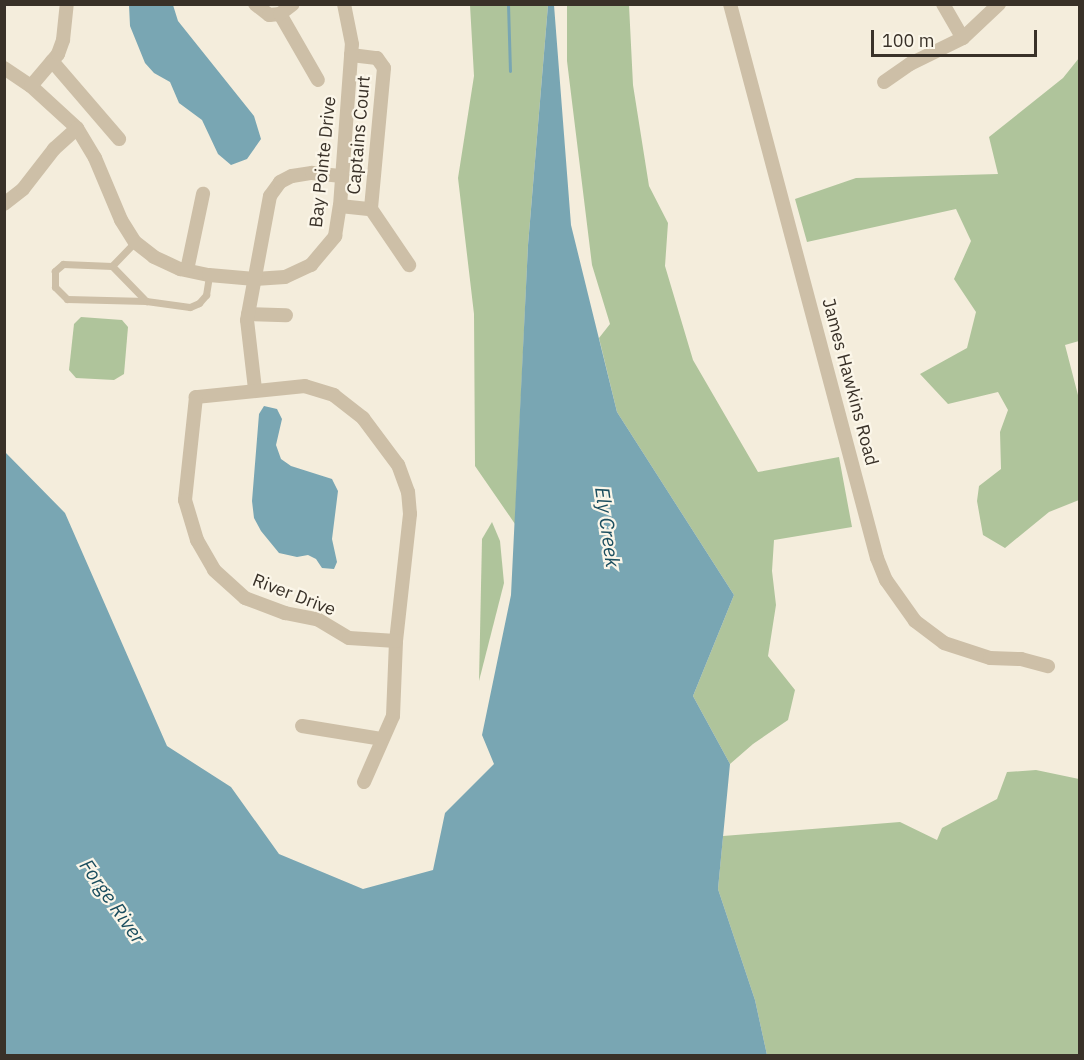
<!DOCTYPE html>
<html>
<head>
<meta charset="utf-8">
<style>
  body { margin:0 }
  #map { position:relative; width:1084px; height:1060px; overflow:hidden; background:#f4eddc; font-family:"IBM Plex Sans",sans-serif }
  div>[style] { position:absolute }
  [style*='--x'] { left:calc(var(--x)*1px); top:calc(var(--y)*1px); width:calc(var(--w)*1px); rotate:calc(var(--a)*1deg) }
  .green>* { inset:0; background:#afc49b }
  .water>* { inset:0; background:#79a6b3 }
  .stream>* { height:3px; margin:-1.5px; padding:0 1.5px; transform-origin:1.5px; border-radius:1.5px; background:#79a6b3 }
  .service>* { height:7px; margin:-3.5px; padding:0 3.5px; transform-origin:3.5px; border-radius:3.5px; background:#cdbfa7 }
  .minor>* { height:14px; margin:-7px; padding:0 7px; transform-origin:7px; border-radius:7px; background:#cdbfa7 }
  span { translate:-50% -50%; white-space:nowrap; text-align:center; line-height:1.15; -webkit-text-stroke:4.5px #fbf6e9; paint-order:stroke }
  .street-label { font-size:18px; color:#393128 }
  .water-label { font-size:20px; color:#1a4d5e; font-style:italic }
  .frame { position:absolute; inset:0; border:6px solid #393128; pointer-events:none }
  .scale { position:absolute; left:871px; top:30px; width:166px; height:27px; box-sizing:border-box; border:3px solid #393128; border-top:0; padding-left:8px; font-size:18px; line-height:21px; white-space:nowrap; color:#393128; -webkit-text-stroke:4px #fbf6e9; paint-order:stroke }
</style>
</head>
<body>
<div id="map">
  <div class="green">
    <div style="clip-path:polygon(470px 5px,548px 5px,528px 245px,515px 524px,475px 466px,474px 314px,458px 178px,474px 76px)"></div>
    <div style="clip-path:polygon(567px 5px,629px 5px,633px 85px,649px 186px,668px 223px,665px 266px,693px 360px,758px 472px,839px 457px,852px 527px,774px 540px,772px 571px,776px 605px,768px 656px,795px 690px,788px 720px,753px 744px,730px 764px,693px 696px,734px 595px,617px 412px,599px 338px,610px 324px,592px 265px,567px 61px)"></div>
    <div style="clip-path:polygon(1079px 58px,1079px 341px,1065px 345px,1079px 399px,1079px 500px,1049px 512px,1005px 548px,983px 535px,977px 501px,979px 486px,1001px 469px,1000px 432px,1008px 410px,998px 392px,948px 404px,920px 374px,967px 348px,976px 312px,954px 279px,971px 241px,956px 209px,807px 242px,795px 199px,856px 178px,998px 174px,989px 137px,1063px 78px)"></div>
    <div style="clip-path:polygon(81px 317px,122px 320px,128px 327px,124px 374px,114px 380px,76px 378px,69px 370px,74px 324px)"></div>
    <div style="clip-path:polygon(492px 522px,500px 541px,504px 583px,479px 681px,482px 539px)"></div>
    <div style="clip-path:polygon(1036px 770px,1079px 779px,1079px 1055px,767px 1055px,755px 1000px,718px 889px,723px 836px,900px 822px,937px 840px,942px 828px,997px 799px,1007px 772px)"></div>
  </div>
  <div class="water">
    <div style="clip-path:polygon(129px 5px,173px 5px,178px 21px,254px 116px,261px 139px,247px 159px,231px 165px,218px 154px,202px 120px,179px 103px,170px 82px,154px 73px,145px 63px,130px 26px)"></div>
    <div style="clip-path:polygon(548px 5px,554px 5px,571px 225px,617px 412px,734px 595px,693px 696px,730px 764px,718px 889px,755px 1000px,767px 1055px,5px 1055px,5px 452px,65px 513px,167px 746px,231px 787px,279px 854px,363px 889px,433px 870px,445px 813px,494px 764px,482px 735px,511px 595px,528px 245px)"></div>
    <div style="clip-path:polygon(264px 406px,277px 409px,282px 419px,276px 445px,281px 459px,291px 466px,332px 479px,338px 491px,332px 539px,337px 562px,334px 569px,322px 568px,316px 559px,308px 555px,297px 557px,279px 553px,261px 531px,254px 518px,252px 501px,259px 414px)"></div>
  </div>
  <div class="stream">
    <div style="--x:508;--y:4;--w:67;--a:88.3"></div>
  </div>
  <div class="service">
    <div style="--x:135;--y:242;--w:33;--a:134"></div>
    <div style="--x:112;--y:266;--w:49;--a:-177.7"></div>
    <div style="--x:63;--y:264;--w:11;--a:139"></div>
    <div style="--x:55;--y:271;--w:16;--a:90"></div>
    <div style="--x:55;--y:287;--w:17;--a:45"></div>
    <div style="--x:67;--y:299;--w:79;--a:1.5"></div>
    <div style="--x:146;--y:301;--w:44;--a:7.8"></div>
    <div style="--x:190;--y:307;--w:10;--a:-24"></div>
    <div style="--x:199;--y:303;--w:11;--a:-49"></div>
    <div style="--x:206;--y:295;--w:20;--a:-81"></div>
    <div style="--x:112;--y:266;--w:49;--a:45.8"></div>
  </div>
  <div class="minor">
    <div style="--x:255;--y:4;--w:18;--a:38"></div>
    <div style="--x:269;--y:15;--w:11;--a:-5"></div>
    <div style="--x:280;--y:14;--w:76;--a:60.1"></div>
    <div style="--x:730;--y:4;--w:573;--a:75.14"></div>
    <div style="--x:877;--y:558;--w:24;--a:68"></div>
    <div style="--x:886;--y:580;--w:50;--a:54.7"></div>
    <div style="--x:915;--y:621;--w:36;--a:37"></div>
    <div style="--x:944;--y:643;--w:48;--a:18.1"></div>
    <div style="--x:990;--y:658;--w:31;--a:2"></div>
    <div style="--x:1021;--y:659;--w:28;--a:15"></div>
    <div style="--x:943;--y:4;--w:39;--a:60"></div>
    <div style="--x:280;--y:14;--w:16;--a:-38"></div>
    <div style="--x:351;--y:55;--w:26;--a:7"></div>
    <div style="--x:377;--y:58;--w:12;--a:55"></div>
    <div style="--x:384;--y:68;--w:142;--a:95.3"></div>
    <div style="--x:52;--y:61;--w:103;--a:49.3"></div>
    <div style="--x:4;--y:68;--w:32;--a:34"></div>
    <div style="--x:31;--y:86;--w:62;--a:42.4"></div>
    <div style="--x:77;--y:128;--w:35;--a:59"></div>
    <div style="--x:95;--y:158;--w:67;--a:67.2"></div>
    <div style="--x:121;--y:220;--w:26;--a:58"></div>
    <div style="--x:135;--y:242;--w:24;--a:38"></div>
    <div style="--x:154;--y:257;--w:29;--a:25"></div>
    <div style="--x:180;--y:269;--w:30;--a:12"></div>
    <div style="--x:209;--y:275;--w:46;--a:5"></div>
    <div style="--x:255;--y:279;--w:30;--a:-4"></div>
    <div style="--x:285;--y:277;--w:29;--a:-25"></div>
    <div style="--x:311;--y:265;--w:38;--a:-50"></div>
    <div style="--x:335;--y:236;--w:30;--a:-81"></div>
    <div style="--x:340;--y:206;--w:162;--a:-85.8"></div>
    <div style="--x:352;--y:44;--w:41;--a:-101.3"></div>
    <div style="--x:884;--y:82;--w:32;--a:-35"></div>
    <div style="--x:910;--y:64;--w:59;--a:-26.1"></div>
    <div style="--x:963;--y:38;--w:50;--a:-43.4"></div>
    <div style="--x:31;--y:86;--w:42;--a:-49.8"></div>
    <div style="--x:58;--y:54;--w:15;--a:-70"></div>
    <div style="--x:63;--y:40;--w:36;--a:-84"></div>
    <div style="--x:4;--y:204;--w:24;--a:-38"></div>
    <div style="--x:23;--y:189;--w:51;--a:-52.2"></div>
    <div style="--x:54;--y:149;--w:31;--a:-42"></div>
    <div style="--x:340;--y:206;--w:31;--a:6"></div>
    <div style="--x:371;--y:209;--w:68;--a:55.8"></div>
    <div style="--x:187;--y:270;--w:78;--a:-78.1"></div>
    <div style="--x:248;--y:314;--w:38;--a:2"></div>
    <div style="--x:255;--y:389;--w:69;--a:-96.6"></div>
    <div style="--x:247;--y:320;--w:126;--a:-79.5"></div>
    <div style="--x:270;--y:196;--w:17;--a:-54"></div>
    <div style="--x:280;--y:182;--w:13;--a:-27"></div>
    <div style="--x:292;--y:176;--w:20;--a:-9"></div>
    <div style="--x:312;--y:173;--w:30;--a:6"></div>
    <div style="--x:302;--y:726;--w:80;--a:9.3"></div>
    <div style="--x:364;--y:782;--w:72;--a:-66.3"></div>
    <div style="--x:393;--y:716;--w:75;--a:-87.7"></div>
    <div style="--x:396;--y:641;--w:128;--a:-83.7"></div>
    <div style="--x:410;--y:514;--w:22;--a:-95"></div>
    <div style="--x:408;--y:492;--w:29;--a:-110"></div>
    <div style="--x:398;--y:465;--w:59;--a:-126.7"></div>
    <div style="--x:363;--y:418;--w:37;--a:-142"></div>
    <div style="--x:334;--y:395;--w:30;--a:-163"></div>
    <div style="--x:305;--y:386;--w:110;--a:174.2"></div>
    <div style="--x:196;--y:397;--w:104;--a:96.1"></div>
    <div style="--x:185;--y:500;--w:42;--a:73.3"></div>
    <div style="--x:197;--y:540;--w:34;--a:60"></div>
    <div style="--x:214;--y:570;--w:42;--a:42.1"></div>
    <div style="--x:245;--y:598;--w:43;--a:20.6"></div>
    <div style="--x:285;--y:613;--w:33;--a:11"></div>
    <div style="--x:317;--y:619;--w:37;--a:31"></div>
    <div style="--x:349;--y:638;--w:47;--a:3.7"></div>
  </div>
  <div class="street-label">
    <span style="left:359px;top:135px;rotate:-85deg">Captains Court</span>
    <span style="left:323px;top:162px;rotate:-84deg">Bay Pointe Drive</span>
    <span style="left:850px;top:382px;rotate:75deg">James Hawkins Road</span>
    <span style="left:294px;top:595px;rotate:21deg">River Drive</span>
  </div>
  <div class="water-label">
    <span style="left:608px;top:527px;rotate:82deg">Ely Creek</span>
    <span style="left:113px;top:901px;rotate:55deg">Forge River</span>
  </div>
  <div class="frame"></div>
  <div class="scale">100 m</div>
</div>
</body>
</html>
